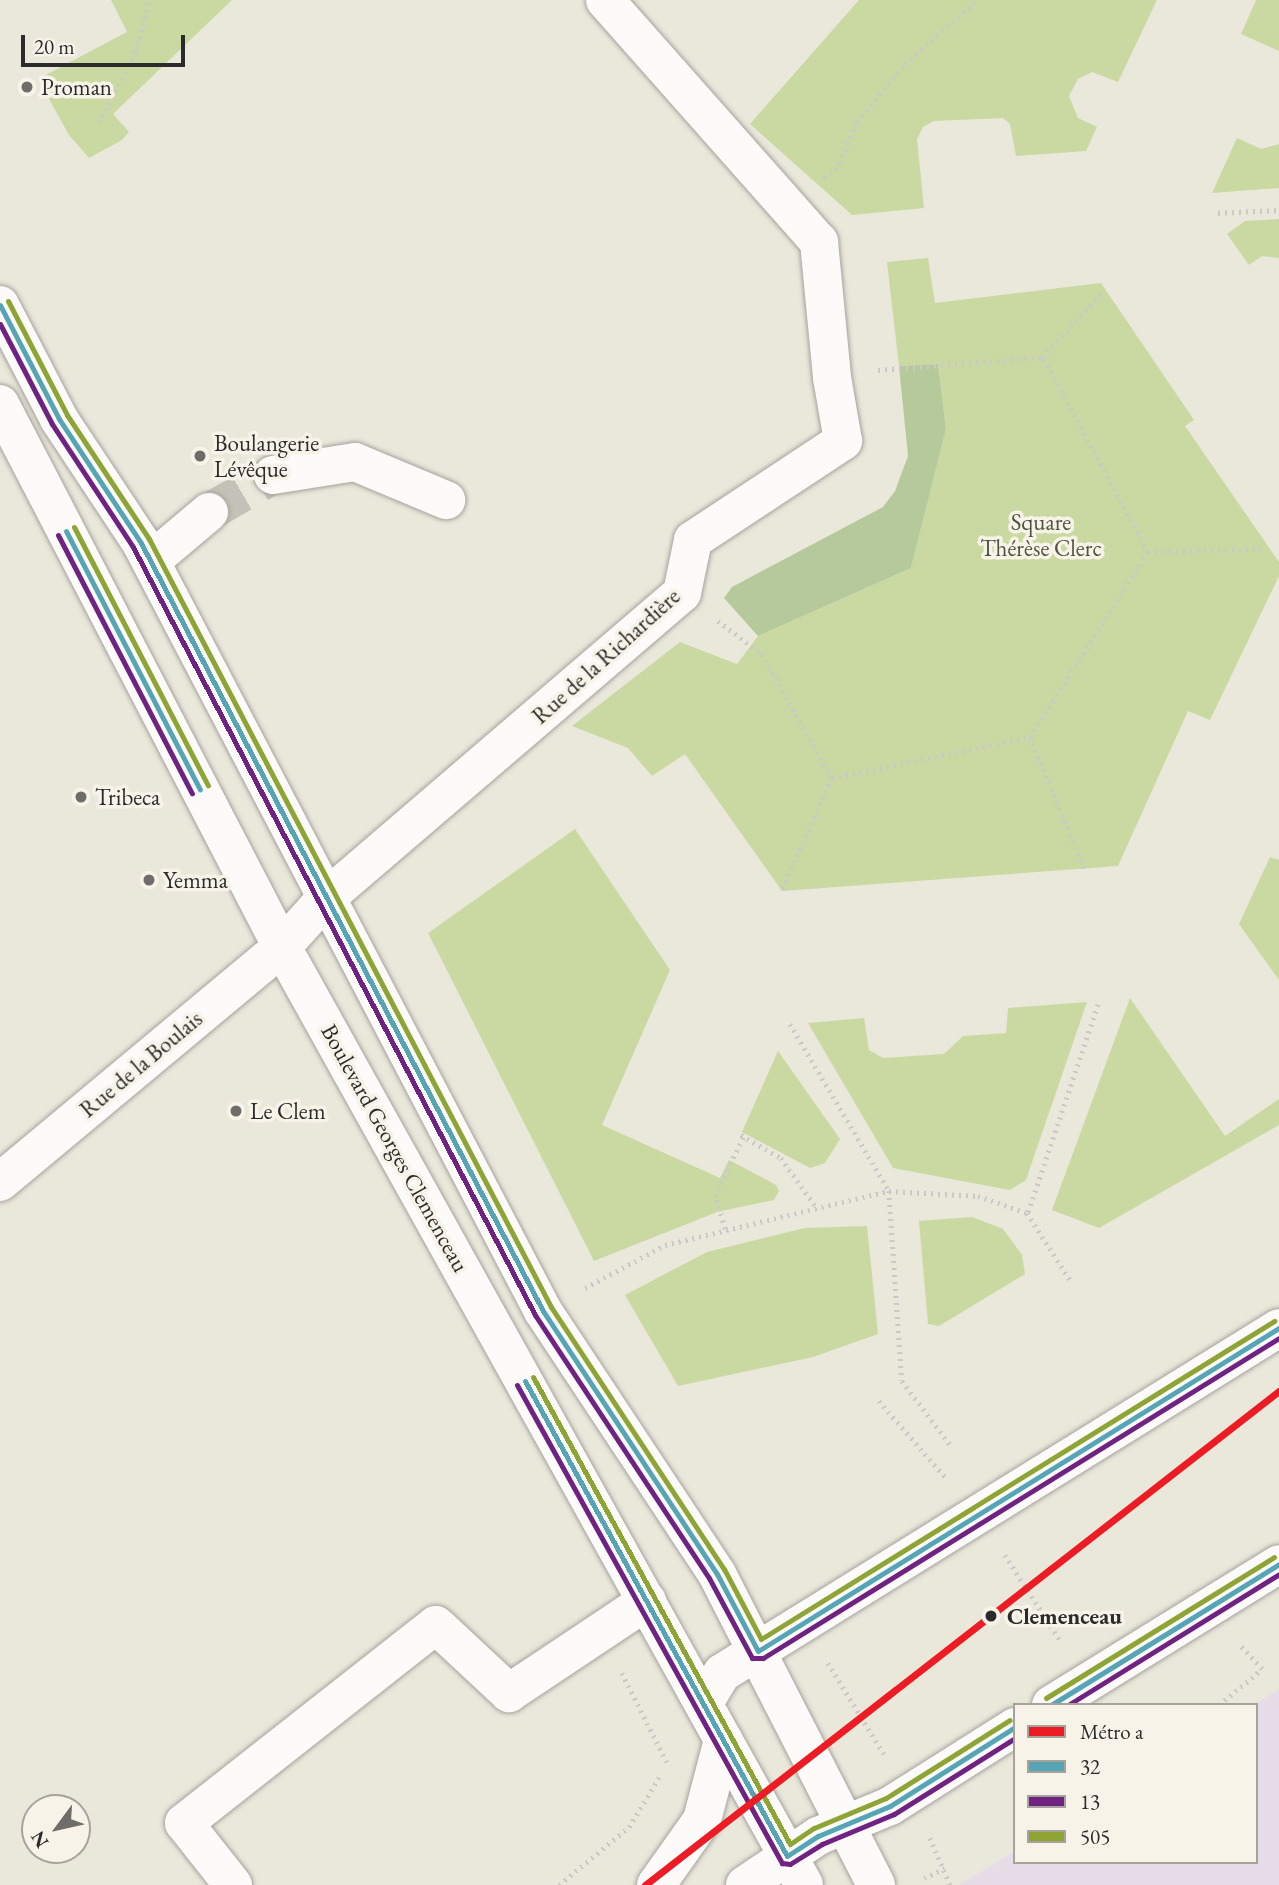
<!DOCTYPE html>
<html>
<head>
<meta charset="utf-8">
<style>
  body { margin:0 }
  #map { position:relative; width:1279px; height:1885px; overflow:hidden; background:#eae7db; font-family:"EB Garamond",serif }
  div>[style] { position:absolute }
  [style*='--x'] { left:calc(var(--x)*1px); top:calc(var(--y)*1px); width:calc(var(--w)*1px); rotate:calc(var(--a)*1deg) }
  .built>* { inset:0; background:#e6dde8 }
  .green>* { inset:0; background:#cad9a2 }
  .forest>* { inset:0; background:#b6c99b }
  .minor-tunnel>* { height:38px; margin-top:-19px; transform-origin:0; background:repeating-linear-gradient(90deg,#c4c1b8 0 38px,transparent 0 57px) }
  .path>* { height:4.5px; margin-top:-2.25px; transform-origin:0; background:repeating-linear-gradient(90deg,#cbc9c7 0 2px,transparent 0 7px) }
  .roads { filter:drop-shadow(0 0 2px #a5a39c) drop-shadow(0 0 2px #a5a39c) }
  .minor>* { height:38px; margin:-19px; padding:0 19px; transform-origin:19px; border-radius:19px; background:#fcfbfa }
  .major>* { height:38px; margin:-19px; padding:0 19px; transform-origin:19px; border-radius:19px; background:#fcfbfa }
  .bus-1>* { height:5px; margin:-2.5px; padding:0 2.5px; transform-origin:2.5px; border-radius:2.5px; background:#56a5b6 }
  .bus-2>* { height:5px; margin:-2.5px; padding:0 2.5px; transform-origin:2.5px; border-radius:2.5px; background:#6f2282 }
  .bus-3>* { height:5px; margin:-2.5px; padding:0 2.5px; transform-origin:2.5px; border-radius:2.5px; background:#8ea434 }
  .metro-1>* { height:7px; margin:-3.5px; padding:0 3.5px; transform-origin:3.5px; border-radius:3.5px; background:#ed1c24 }
  .dots>* { width:19px; height:19px; translate:-50% -50%; box-sizing:border-box; border:4px solid #f7f3e8; border-radius:50% }
  span { translate:-50% -50%; white-space:nowrap; text-align:center; line-height:1.15; -webkit-text-stroke:7px #f7f3e8; paint-order:stroke }
  .poi-label { font-size:23px; color:#2b2b2b }
  .left { translate:0 -50%; text-align:left }
  .park-label { font-size:23px; color:#4c543d }
  .street-label { font-size:23px; color:#2b2b2b }
  .stop-label { font-size:23px; color:#2b2b2b; font-weight:700 }
  .legend { position:absolute; left:1013px; top:1703px; width:245px; height:161px; box-sizing:border-box; background:#f7f3e8; border:2px solid #a5a39c; margin:0; padding:9px 12px; list-style:none; font-size:21px; color:#2b2b2b }
  .legend li { display:flex; align-items:center; gap:14px; height:35px }
  .legend b { width:35px; border:2px solid #a5a39c }
  .north { position:absolute; left:21px; top:1794px; width:70px; height:70px; box-sizing:border-box; background:#f7f3e8; border:2px solid #a5a39c; border-radius:50%; rotate:237deg; font-size:19px; font-weight:700; line-height:28px; text-align:center; color:#2b2b2b }
  .north::after { content:''; display:block; margin:auto; width:24px; height:32px; background:#6e6d69; clip-path:polygon(50% 0,100% 100%,50% 72%,0 100%) }
  .scale { position:absolute; left:21px; top:35px; width:164px; height:32px; box-sizing:border-box; border:4px solid #2b2b2b; border-top:0; padding-left:9px; font-size:21px; line-height:24px; white-space:nowrap; color:#2b2b2b; -webkit-text-stroke:5px #f7f3e8; paint-order:stroke }
</style>
</head>
<body>
<div id="map">
  <div class="built">
    <div style="clip-path:polygon(1279px 1689px,1279px 1885px,959px 1885px,1015px 1851px,1015px 1862px,1256px 1862px,1254px 1705px)"></div>
  </div>
  <div class="green">
    <div style="clip-path:polygon(111px 0,232px 0,113px 114px,129px 132px,122px 140px,89px 158px,69px 135px,38px 79px,127px 32px)"></div>
    <div style="clip-path:polygon(859px 0,1157px 0,1118px 82px,1092px 72px,1078px 79px,1069px 96px,1078px 118px,1097px 127px,1086px 151px,1016px 156px,1010px 124px,1003px 118px,934px 121px,923px 127px,917px 139px,924px 208px,852px 215px,750px 124px)"></div>
    <div style="clip-path:polygon(1256px 0,1279px 0,1279px 51px,1241px 34px)"></div>
    <div style="clip-path:polygon(1237px 138px,1261px 149px,1279px 144px,1279px 188px,1212px 193px)"></div>
    <div style="clip-path:polygon(1279px 219px,1279px 258px,1262px 256px,1249px 265px,1227px 234px,1245px 221px)"></div>
    <div style="clip-path:polygon(928px 258px,935px 303px,1101px 283px,1194px 420px,1185px 426px,1279px 562px,1279px 576px,1210px 720px,1188px 711px,1118px 866px,782px 891px,685px 754px,652px 776px,628px 748px,572px 726px,680px 642px,737px 664px,758px 636px,911px 568px,946px 429px,938px 364px,899px 366px,887px 262px)"></div>
    <div style="clip-path:polygon(575px 829px,670px 970px,602px 1125px,720px 1178px,729px 1160px,776px 1185px,779px 1191px,774px 1200px,717px 1212px,594px 1261px,428px 933px)"></div>
    <div style="clip-path:polygon(1270px 857px,1279px 860px,1279px 980px,1239px 924px)"></div>
    <div style="clip-path:polygon(1130px 998px,1225px 1136px,1279px 1099px,1279px 1125px,1099px 1228px,1052px 1210px)"></div>
    <div style="clip-path:polygon(1087px 1002px,1026px 1180px,1010px 1190px,893px 1168px,808px 1023px,864px 1018px,869px 1050px,883px 1058px,944px 1054px,963px 1036px,1006px 1033px,1008px 1008px)"></div>
    <div style="clip-path:polygon(778px 1051px,840px 1139px,825px 1163px,810px 1168px,742px 1132px)"></div>
    <div style="clip-path:polygon(972px 1217px,1003px 1229px,1022px 1255px,1025px 1274px,939px 1326px,928px 1324px,919px 1221px)"></div>
    <div style="clip-path:polygon(867px 1226px,878px 1334px,813px 1357px,678px 1386px,625px 1295px,707px 1252px,805px 1228px)"></div>
  </div>
  <div class="forest">
    <div style="clip-path:polygon(938px 364px,946px 429px,911px 568px,758px 636px,724px 598px,732px 587px,883px 507px,895px 491px,908px 456px,899px 366px)"></div>
  </div>
  <div class="minor-tunnel">
    <div style="--x:209;--y:512;--w:74;--a:-30"></div>
  </div>
  <div class="path">
    <div style="--x:99;--y:123;--w:80;--a:-63.1"></div>
    <div style="--x:135;--y:52;--w:54;--a:-73.9"></div>
    <div style="--x:824;--y:178;--w:14;--a:-34"></div>
    <div style="--x:836;--y:170;--w:52;--a:-66.4"></div>
    <div style="--x:857;--y:122;--w:75;--a:-50.4"></div>
    <div style="--x:905;--y:64;--w:96;--a:-41.6"></div>
    <div style="--x:1218;--y:213;--w:61;--a:-2.8"></div>
    <div style="--x:878;--y:370;--w:165;--a:-4.5"></div>
    <div style="--x:1042;--y:357;--w:88;--a:-46.8"></div>
    <div style="--x:1148;--y:552;--w:113;--a:-1.5"></div>
    <div style="--x:718;--y:621;--w:55;--a:36.9"></div>
    <div style="--x:762;--y:654;--w:142;--a:60.6"></div>
    <div style="--x:832;--y:778;--w:124;--a:113.9"></div>
    <div style="--x:1030;--y:737;--w:219;--a:-57.5"></div>
    <div style="--x:1148;--y:552;--w:222;--a:-118.5"></div>
    <div style="--x:832;--y:778;--w:202;--a:-11.7"></div>
    <div style="--x:1030;--y:737;--w:142;--a:67.6"></div>
    <div style="--x:790;--y:1024;--w:194;--a:59.3"></div>
    <div style="--x:889;--y:1191;--w:190;--a:86.1"></div>
    <div style="--x:902;--y:1381;--w:83;--a:52.9"></div>
    <div style="--x:741;--y:1135;--w:46;--a:29.9"></div>
    <div style="--x:781;--y:1158;--w:60;--a:54.5"></div>
    <div style="--x:1028;--y:1212;--w:223;--a:-71.4"></div>
    <div style="--x:725;--y:1229;--w:34;--a:-107"></div>
    <div style="--x:715;--y:1196;--w:65;--a:-64.6"></div>
    <div style="--x:585;--y:1288;--w:91;--a:-28.3"></div>
    <div style="--x:665;--y:1245;--w:230;--a:-13.6"></div>
    <div style="--x:889;--y:1191;--w:89;--a:3.2"></div>
    <div style="--x:978;--y:1196;--w:52;--a:19.1"></div>
    <div style="--x:1027;--y:1213;--w:83;--a:57.3"></div>
    <div style="--x:879;--y:1401;--w:103;--a:48.9"></div>
    <div style="--x:1005;--y:1555;--w:103;--a:57.2"></div>
    <div style="--x:828;--y:1663;--w:107;--a:58.4"></div>
    <div style="--x:622;--y:1673;--w:100;--a:63.2"></div>
    <div style="--x:1219;--y:1705;--w:56;--a:-39.9"></div>
    <div style="--x:1262;--y:1669;--w:33;--a:-133"></div>
    <div style="--x:930;--y:1838;--w:51;--a:66.9"></div>
    <div style="--x:924;--y:1878;--w:23;--a:-25"></div>
    <div style="--x:559;--y:1885;--w:91;--a:-39.6"></div>
    <div style="--x:629;--y:1827;--w:62;--a:-58.9"></div>
  </div>
  <div class="roads">
    <div class="minor">
      <div style="--x:273;--y:475;--w:83;--a:-9"></div>
      <div style="--x:355;--y:462;--w:99;--a:22.7"></div>
      <div style="--x:151;--y:561;--w:76;--a:-40.2"></div>
      <div style="--x:0;--y:1182;--w:367;--a:-39.8"></div>
      <div style="--x:282;--y:947;--w:64;--a:-48.1"></div>
      <div style="--x:325;--y:899;--w:470;--a:-40.6"></div>
      <div style="--x:682;--y:593;--w:54;--a:-78.3"></div>
      <div style="--x:693;--y:540;--w:180;--a:-33.4"></div>
      <div style="--x:843;--y:441;--w:65;--a:-99.8"></div>
      <div style="--x:832;--y:377;--w:136;--a:-95.5"></div>
      <div style="--x:819;--y:242;--w:323;--a:-131.5"></div>
      <div style="--x:233;--y:1885;--w:79;--a:-128.3"></div>
      <div style="--x:184;--y:1823;--w:320;--a:-38.2"></div>
      <div style="--x:436;--y:1625;--w:100;--a:43"></div>
      <div style="--x:509;--y:1693;--w:166;--a:-33.7"></div>
    </div>
    <div class="major">
      <div style="--x:0;--y:305;--w:128;--a:62.6"></div>
      <div style="--x:59;--y:419;--w:149;--a:56.5"></div>
      <div style="--x:141;--y:543;--w:867;--a:62.37"></div>
      <div style="--x:543;--y:1311;--w:315;--a:56.5"></div>
      <div style="--x:717;--y:1574;--w:349;--a:62.9"></div>
      <div style="--x:0;--y:404;--w:612;--a:62.56"></div>
      <div style="--x:282;--y:947;--w:1073;--a:60.9"></div>
      <div style="--x:704;--y:1703;--w:35;--a:-59"></div>
      <div style="--x:722;--y:1673;--w:655;--a:-31.77"></div>
      <div style="--x:1051;--y:1705;--w:268;--a:-31.7"></div>
      <div style="--x:656;--y:1885;--w:80;--a:-54.7"></div>
      <div style="--x:702;--y:1820;--w:83;--a:-75.3"></div>
      <div style="--x:745;--y:1885;--w:88;--a:-33.9"></div>
      <div style="--x:818;--y:1836;--w:78;--a:-22.6"></div>
      <div style="--x:890;--y:1806;--w:148;--a:-32.3"></div>
    </div>
  </div>
  <div class="bus-1">
    <div style="--x:0;--y:305;--w:128;--a:62.6"></div>
    <div style="--x:59;--y:419;--w:149;--a:56.5"></div>
    <div style="--x:141;--y:543;--w:867;--a:62.37"></div>
    <div style="--x:543;--y:1311;--w:315;--a:56.5"></div>
    <div style="--x:717;--y:1574;--w:87;--a:62"></div>
    <div style="--x:758;--y:1651;--w:613;--a:-31.8"></div>
    <div style="--x:66;--y:531;--w:291;--a:62.6"></div>
    <div style="--x:525;--y:1381;--w:542;--a:61.12"></div>
    <div style="--x:787;--y:1856;--w:37;--a:-33"></div>
    <div style="--x:818;--y:1836;--w:78;--a:-22.6"></div>
    <div style="--x:890;--y:1806;--w:148;--a:-32.3"></div>
    <div style="--x:1051;--y:1705;--w:268;--a:-31.7"></div>
  </div>
  <div class="bus-2">
    <div style="--x:0;--y:324;--w:113;--a:62.5"></div>
    <div style="--x:52;--y:424;--w:147;--a:56.6"></div>
    <div style="--x:133;--y:547;--w:867;--a:62.37"></div>
    <div style="--x:535;--y:1315;--w:315;--a:56.5"></div>
    <div style="--x:709;--y:1578;--w:91;--a:61.7"></div>
    <div style="--x:752;--y:1658;--w:11;--a:0"></div>
    <div style="--x:763;--y:1658;--w:607;--a:-31.81"></div>
    <div style="--x:58;--y:535;--w:291;--a:62.6"></div>
    <div style="--x:517;--y:1385;--w:547;--a:61"></div>
    <div style="--x:782;--y:1863;--w:8;--a:7"></div>
    <div style="--x:790;--y:1864;--w:38;--a:-32"></div>
    <div style="--x:822;--y:1844;--w:78;--a:-22.6"></div>
    <div style="--x:894;--y:1814;--w:143;--a:-32.1"></div>
    <div style="--x:1068;--y:1705;--w:248;--a:-31.8"></div>
  </div>
  <div class="bus-3">
    <div style="--x:8;--y:301;--w:128;--a:62.6"></div>
    <div style="--x:67;--y:415;--w:149;--a:56.5"></div>
    <div style="--x:149;--y:539;--w:867;--a:62.37"></div>
    <div style="--x:551;--y:1307;--w:314;--a:56.6"></div>
    <div style="--x:724;--y:1569;--w:79;--a:62.1"></div>
    <div style="--x:761;--y:1639;--w:604;--a:-31.79"></div>
    <div style="--x:74;--y:527;--w:291;--a:62.6"></div>
    <div style="--x:533;--y:1377;--w:533;--a:61.18"></div>
    <div style="--x:790;--y:1844;--w:29;--a:-34"></div>
    <div style="--x:814;--y:1828;--w:78;--a:-22.6"></div>
    <div style="--x:886;--y:1798;--w:146;--a:-32.2"></div>
    <div style="--x:1046;--y:1698;--w:268;--a:-31.7"></div>
  </div>
  <div class="metro-1">
    <div style="--x:645;--y:1885;--w:804;--a:-37.93"></div>
  </div>
  <div class="dots">
    <div style="left:27px;top:87px;background:#6e6d69"></div>
    <div style="left:200px;top:456px;background:#6e6d69"></div>
    <div style="left:81px;top:797px;background:#6e6d69"></div>
    <div style="left:149px;top:880px;background:#6e6d69"></div>
    <div style="left:236px;top:1111px;background:#6e6d69"></div>
    <div style="left:991px;top:1616px;background:#2b2b2b"></div>
  </div>
  <div class="poi-label">
    <span class="left" style="left:41px;top:87px">Proman</span>
    <span class="left" style="left:214px;top:456px">Boulangerie<br>Lévêque</span>
    <span class="left" style="left:95px;top:797px">Tribeca</span>
    <span class="left" style="left:163px;top:880px">Yemma</span>
    <span class="left" style="left:250px;top:1111px">Le Clem</span>
  </div>
  <div class="park-label">
    <span style="left:1041px;top:535px">Square<br>Thérèse Clerc</span>
  </div>
  <div class="street-label">
    <span style="left:606px;top:656px;rotate:-42deg">Rue de la Richardière</span>
    <span style="left:141px;top:1064px;rotate:-40deg">Rue de la Boulais</span>
    <span style="left:395px;top:1148px;rotate:61deg">Boulevard Georges Clemenceau</span>
  </div>
  <div class="stop-label">
    <span class="left" style="left:1007px;top:1616px">Clemenceau</span>
  </div>
  <ul class="legend">
  <li><b style="height:9px;background:#ed1c24"></b>Métro a</li>
  <li><b style="height:9px;background:#56a5b6"></b>32</li>
  <li><b style="height:9px;background:#6f2282"></b>13</li>
  <li><b style="height:9px;background:#8ea434"></b>505</li>
  </ul>
  <div class="north">N</div>
  <div class="scale">20 m</div>
</div>
</body>
</html>
